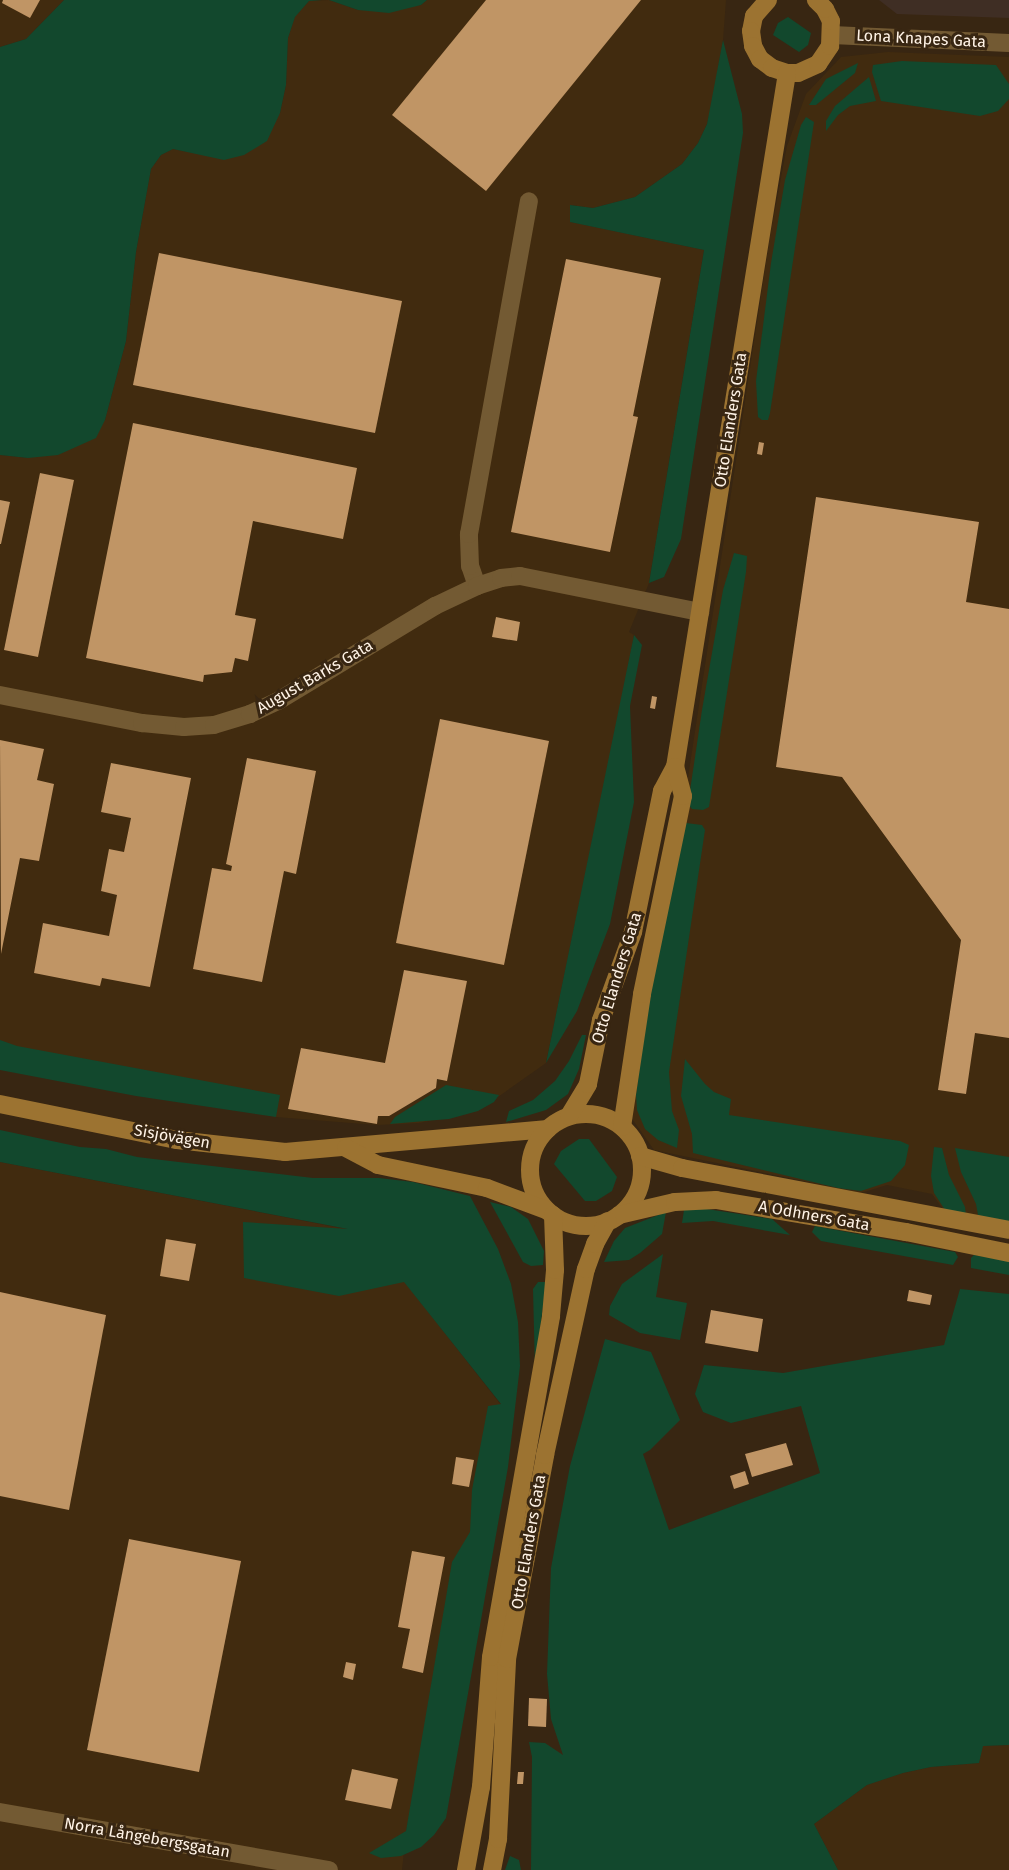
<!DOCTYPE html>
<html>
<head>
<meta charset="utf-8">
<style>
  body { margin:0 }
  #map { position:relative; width:1009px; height:1870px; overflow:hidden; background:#382612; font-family:"Fira Sans",sans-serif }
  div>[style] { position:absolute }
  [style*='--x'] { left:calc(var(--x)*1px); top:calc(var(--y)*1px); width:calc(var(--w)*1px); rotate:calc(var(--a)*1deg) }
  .built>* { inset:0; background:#412b0f }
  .industrial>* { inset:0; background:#3f2e24 }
  .green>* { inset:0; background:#12482d }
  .building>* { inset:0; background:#c09565 }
  .street>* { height:18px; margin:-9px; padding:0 9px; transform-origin:9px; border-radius:9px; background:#735a33 }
  .secondary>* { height:18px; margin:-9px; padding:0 9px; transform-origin:9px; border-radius:9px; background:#9c7331 }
  .secondary>.ring { margin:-9px; padding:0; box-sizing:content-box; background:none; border:18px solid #9c7331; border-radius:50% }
  span { translate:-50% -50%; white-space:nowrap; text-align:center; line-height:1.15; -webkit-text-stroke:6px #382612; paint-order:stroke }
  .street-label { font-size:16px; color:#fff3e6 }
</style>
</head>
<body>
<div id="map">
  <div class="built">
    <div style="clip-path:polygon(0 0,64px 0,26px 39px,0 47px)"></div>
    <div style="clip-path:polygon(329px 0,358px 10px,421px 5px,427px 0,726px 0,723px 40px,712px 104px,707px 124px,698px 143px,682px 164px,635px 197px,593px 208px,570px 205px,571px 222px,704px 250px,649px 583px,629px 632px,634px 635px,624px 689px,546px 1063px,478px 1111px,419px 1123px,376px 1125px,276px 1117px,0 1068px,0 455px,28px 458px,105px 420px,126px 341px,136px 252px,151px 169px,161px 155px,173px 149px,194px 153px,280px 113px,286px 85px,288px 38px,295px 16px,309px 1px)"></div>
    <div style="clip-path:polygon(888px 52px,1009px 57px,1009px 1225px,945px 1212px,932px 1194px,887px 1185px,861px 1193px,654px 1150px,628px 1113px,684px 804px,770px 236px,787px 146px,806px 94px,841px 57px)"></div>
    <div style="clip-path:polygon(0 1162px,356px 1231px,404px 1281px,501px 1405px,406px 1831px,402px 1870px,0 1870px)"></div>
    <div style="clip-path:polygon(1009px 1745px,1009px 1870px,838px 1870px,814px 1824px,867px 1785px,903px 1773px,931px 1767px,979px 1763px,982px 1746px)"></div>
  </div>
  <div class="industrial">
    <div style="clip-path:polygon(879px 0,1009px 0,1009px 18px,897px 14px)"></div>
  </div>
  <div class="green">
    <div style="clip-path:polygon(64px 0,322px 0,309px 1px,295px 17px,288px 38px,286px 85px,280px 113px,267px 141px,244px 155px,224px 160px,173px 149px,161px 155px,151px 169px,136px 252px,126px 341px,105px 420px,96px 438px,58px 455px,28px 458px,0 455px,0 47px,26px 39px)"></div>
    <div style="clip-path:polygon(329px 0,427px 0,421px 5px,389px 13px,358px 10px)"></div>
    <div style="clip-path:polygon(788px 17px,811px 33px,808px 45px,799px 52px,773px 35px,778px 23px)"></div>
    <div style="clip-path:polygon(723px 40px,742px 114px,743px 133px,681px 539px,664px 577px,649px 583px,704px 250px,570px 222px,570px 205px,593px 208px,635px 197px,682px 164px,698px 143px,707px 124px)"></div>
    <div style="clip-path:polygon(902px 61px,996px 65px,1009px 84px,1009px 99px,998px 111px,980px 116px,881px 101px,872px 72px,873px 65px)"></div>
    <div style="clip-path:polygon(858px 63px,855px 73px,816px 105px,809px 105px,826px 79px)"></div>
    <div style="clip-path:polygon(869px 77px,876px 101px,850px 106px,838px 115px,826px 131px,826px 121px,835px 106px)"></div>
    <div style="clip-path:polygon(806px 117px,814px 122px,770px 413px,768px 420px,762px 420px,758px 417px,756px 381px,771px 263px,785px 180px,801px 125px)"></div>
    <div style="clip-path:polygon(734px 553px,747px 556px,746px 572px,709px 807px,703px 810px,692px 809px,688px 804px,702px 710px,723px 590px)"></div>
    <div style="clip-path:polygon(634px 635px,642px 645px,630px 706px,634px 802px,610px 924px,577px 1011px,546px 1063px)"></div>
    <div style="clip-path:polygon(686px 823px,702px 825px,705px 830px,669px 1072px,672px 1111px,679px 1130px,677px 1148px,658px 1140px,645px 1129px,637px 1110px,636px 1095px,650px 991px)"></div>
    <div style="clip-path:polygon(582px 1035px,586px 1035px,579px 1069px,568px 1094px,546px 1110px,506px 1122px,509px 1111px,533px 1100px,555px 1081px,569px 1061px)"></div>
    <div style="clip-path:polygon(0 1040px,17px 1046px,280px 1095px,276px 1117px,136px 1096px,0 1070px)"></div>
    <div style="clip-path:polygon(685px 1059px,705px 1084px,714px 1092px,731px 1099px,729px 1115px,900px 1141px,909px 1145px,905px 1165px,891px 1181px,861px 1191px,838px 1188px,693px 1153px,692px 1134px,681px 1096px)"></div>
    <div style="clip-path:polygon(446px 1085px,499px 1095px,494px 1102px,478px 1111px,449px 1119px,390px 1124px,395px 1117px)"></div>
    <div style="clip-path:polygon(0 1130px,80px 1147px,106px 1149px,137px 1157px,313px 1178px,379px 1178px,413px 1182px,470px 1196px,498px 1249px,511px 1284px,518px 1322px,520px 1366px,508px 1467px,446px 1818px,434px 1835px,421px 1847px,401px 1856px,381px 1858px,369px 1853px,406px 1831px,452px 1562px,470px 1532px,472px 1490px,488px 1406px,501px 1404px,404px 1282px,339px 1296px,244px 1278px,243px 1222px,348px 1229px,0 1162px)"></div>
    <div style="clip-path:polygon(579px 1139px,589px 1139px,617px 1177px,612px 1191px,596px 1201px,585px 1201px,554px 1164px,561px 1151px)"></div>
    <div style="clip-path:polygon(934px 1147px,942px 1148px,949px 1175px,965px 1207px,966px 1215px,945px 1210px,934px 1193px,931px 1176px)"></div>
    <div style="clip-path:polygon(955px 1148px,1009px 1157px,1009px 1223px,978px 1215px,976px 1204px,961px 1172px)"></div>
    <div style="clip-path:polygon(490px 1202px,511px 1207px,528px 1219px,544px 1251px,543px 1265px,531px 1266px,523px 1262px)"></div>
    <div style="clip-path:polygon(700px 1208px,772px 1219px,790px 1235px,713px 1221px,682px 1223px,684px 1210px)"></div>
    <div style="clip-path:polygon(666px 1212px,662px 1234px,640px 1253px,629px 1260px,604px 1262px,614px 1241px,625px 1228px)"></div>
    <div style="clip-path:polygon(815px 1226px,955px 1252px,958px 1257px,953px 1265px,821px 1241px,812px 1232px)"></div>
    <div style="clip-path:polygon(663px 1254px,656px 1297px,687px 1303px,680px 1340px,640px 1333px,609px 1315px,610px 1306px,622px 1284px)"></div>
    <div style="clip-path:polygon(974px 1255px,1009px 1261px,1009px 1275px,971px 1268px,971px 1258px)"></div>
    <div style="clip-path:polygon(538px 1282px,546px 1282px,535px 1370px,533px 1289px)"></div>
    <div style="clip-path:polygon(960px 1289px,1009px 1294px,1009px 1745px,983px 1746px,979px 1763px,931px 1767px,903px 1773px,867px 1785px,814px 1824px,838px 1870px,531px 1870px,532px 1757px,529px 1742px,545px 1743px,563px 1755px,551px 1719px,547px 1674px,551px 1568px,570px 1466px,605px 1339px,651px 1352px,680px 1420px,650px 1450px,643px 1454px,669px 1530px,820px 1473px,801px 1406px,731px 1423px,703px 1412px,695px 1394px,704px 1365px,783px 1373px,944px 1345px)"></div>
    <div style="clip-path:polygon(510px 1856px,519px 1860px,521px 1870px,505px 1870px)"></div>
  </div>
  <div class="building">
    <div style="clip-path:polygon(3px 0,40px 0,30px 18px,2px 3px)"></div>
    <div style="clip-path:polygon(486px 0,641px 0,486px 191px,392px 115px)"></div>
    <div style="clip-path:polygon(159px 253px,402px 301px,375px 433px,133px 385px)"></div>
    <div style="clip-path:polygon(566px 259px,661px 278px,633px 416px,638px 417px,610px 552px,511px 532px)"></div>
    <div style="clip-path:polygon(133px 423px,357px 468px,343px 539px,253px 521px,235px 615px,256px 619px,248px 661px,235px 658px,232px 672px,204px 675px,203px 682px,86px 658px)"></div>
    <div style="clip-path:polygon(759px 442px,764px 443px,762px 455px,757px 454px)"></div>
    <div style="clip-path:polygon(40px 473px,74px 480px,38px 657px,4px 650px)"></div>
    <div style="clip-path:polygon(816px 497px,979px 522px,966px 602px,1009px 609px,1009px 1038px,975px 1033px,966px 1094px,938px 1090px,961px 940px,842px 777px,776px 767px)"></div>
    <div style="clip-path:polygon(0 500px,10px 502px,1px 544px,0 544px)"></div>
    <div style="clip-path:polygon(496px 617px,520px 622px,517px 641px,492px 637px)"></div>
    <div style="clip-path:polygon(652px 696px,657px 697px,655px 709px,650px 708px)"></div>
    <div style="clip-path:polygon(440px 719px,549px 741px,504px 965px,396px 943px)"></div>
    <div style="clip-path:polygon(0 740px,44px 749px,37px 780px,54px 784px,39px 861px,20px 858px,1px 954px)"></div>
    <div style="clip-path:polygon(247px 758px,316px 771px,296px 874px,284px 871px,262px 982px,193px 969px,212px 868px,231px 871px,232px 866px,226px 864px)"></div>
    <div style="clip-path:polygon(111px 763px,191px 778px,150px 987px,102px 978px,100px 986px,34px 973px,43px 923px,109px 936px,117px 895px,101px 891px,109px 849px,124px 852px,131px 818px,101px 812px)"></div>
    <div style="clip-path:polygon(404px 970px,467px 981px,447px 1081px,437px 1079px,436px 1088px,389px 1116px,378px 1116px,377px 1124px,288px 1109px,301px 1048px,385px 1063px)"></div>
    <div style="clip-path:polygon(166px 1239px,196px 1244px,189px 1281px,160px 1276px)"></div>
    <div style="clip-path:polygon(909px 1290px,932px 1295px,930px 1305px,907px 1301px)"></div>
    <div style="clip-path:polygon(0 1292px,106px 1315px,69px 1510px,0 1496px)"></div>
    <div style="clip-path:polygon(711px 1310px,763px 1319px,758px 1352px,705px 1343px)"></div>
    <div style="clip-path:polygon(786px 1443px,793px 1465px,752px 1477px,745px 1454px)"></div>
    <div style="clip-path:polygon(456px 1457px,474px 1460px,469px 1487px,452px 1484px)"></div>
    <div style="clip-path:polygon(745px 1471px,749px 1484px,734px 1489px,730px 1476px)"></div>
    <div style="clip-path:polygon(129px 1539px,241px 1561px,199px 1772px,87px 1750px)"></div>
    <div style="clip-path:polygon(412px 1551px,445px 1557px,423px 1673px,402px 1668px,410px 1629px,398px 1627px)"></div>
    <div style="clip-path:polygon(346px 1662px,356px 1664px,353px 1680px,343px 1677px)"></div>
    <div style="clip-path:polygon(529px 1698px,547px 1699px,546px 1727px,528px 1726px)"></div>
    <div style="clip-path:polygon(352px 1769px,398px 1779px,391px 1809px,345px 1800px)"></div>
    <div style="clip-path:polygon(518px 1772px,524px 1772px,523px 1784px,517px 1784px)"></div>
  </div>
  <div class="street">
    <div style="--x:832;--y:35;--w:177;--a:2.6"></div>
    <div style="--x:477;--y:586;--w:21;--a:-109"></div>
    <div style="--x:470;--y:566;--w:32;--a:-92"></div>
    <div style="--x:469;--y:534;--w:338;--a:-79.8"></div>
    <div style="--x:0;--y:695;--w:145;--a:11.2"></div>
    <div style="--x:142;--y:723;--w:42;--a:5.4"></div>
    <div style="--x:184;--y:727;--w:30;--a:-4"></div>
    <div style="--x:214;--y:725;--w:38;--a:-17"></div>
    <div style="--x:250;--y:714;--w:31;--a:-25"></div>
    <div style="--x:278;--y:701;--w:184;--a:-31.2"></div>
    <div style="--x:435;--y:606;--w:47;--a:-25.5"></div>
    <div style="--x:477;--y:586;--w:25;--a:-18"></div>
    <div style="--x:501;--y:578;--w:19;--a:-6"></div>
    <div style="--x:520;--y:576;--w:184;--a:11.3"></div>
    <div style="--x:0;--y:1812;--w:334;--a:10"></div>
  </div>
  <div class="secondary">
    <div style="--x:768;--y:0;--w:21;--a:131"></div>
    <div style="--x:754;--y:16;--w:15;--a:101"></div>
    <div style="--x:751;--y:31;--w:15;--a:82"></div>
    <div style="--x:753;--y:46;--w:15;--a:62"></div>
    <div style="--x:760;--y:59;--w:15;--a:37"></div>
    <div style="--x:772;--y:68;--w:16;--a:18"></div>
    <div style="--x:787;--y:73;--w:11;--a:0"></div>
    <div style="--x:798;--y:73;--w:22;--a:-24"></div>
    <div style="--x:818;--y:64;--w:22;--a:-56"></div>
    <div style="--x:830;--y:46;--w:25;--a:-88"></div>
    <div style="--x:831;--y:21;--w:13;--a:-117"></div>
    <div style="--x:825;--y:9;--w:13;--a:-135"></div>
    <div style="--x:0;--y:1104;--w:181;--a:11.5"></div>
    <div style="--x:177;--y:1140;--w:109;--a:6.3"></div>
    <div style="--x:285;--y:1152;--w:264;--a:-5"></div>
    <div class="ring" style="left:530px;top:1114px;width:94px;height:94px"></div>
    <div style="--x:569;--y:1116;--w:37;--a:-59"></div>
    <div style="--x:588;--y:1084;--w:65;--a:-78.5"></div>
    <div style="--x:601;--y:1020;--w:94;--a:-70"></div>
    <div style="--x:633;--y:932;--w:144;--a:-78.4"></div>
    <div style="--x:662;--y:791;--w:27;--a:-62"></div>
    <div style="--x:675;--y:767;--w:703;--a:-80.83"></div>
    <div style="--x:622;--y:1127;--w:134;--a:-81.4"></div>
    <div style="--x:642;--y:994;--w:202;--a:-78.3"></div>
    <div style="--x:683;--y:796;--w:30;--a:-105"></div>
    <div style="--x:346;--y:1148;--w:36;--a:28"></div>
    <div style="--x:378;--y:1165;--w:111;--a:11.9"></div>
    <div style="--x:487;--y:1188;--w:63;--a:20.4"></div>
    <div style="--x:640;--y:1156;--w:44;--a:15.9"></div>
    <div style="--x:682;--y:1168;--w:333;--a:10.7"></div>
    <div style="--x:619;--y:1215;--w:57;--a:-13.1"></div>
    <div style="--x:675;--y:1202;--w:41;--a:-2.8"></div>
    <div style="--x:716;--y:1200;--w:193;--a:9.6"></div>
    <div style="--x:906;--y:1232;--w:105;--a:11.5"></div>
    <div style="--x:466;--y:1870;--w:84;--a:-79.8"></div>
    <div style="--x:481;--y:1787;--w:130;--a:-85.6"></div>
    <div style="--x:491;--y:1657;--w:346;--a:-80"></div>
    <div style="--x:551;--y:1316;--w:46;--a:-85"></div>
    <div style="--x:555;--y:1270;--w:55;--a:-92.1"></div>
    <div style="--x:492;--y:1870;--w:32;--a:-79"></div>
    <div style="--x:498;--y:1839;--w:180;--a:-87.1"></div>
    <div style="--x:507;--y:1659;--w:208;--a:-79.4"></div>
    <div style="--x:545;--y:1455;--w:190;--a:-77.6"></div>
    <div style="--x:586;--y:1269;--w:27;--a:-70"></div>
    <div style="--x:595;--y:1244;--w:26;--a:-61"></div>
  </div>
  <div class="street-label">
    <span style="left:921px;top:39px;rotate:3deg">Lona Knapes Gata</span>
    <span style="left:731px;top:420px;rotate:-81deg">Otto Elanders Gata</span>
    <span style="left:315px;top:677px;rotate:-30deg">August Barks Gata</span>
    <span style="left:617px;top:978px;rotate:-73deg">Otto Elanders Gata</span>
    <span style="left:172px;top:1137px;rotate:10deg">Sisjövägen</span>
    <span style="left:814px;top:1216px;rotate:10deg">A Odhners Gata</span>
    <span style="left:529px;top:1542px;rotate:-80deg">Otto Elanders Gata</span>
    <span style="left:147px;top:1838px;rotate:10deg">Norra Långebergsgatan</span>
  </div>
</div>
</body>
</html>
